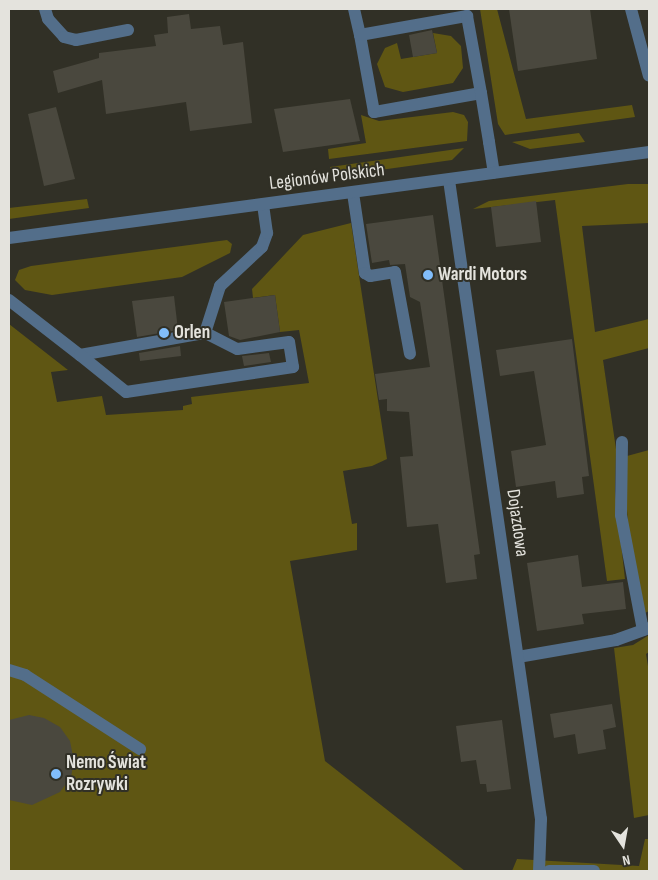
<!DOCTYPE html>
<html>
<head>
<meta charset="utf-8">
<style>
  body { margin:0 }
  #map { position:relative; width:658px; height:880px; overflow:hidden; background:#313026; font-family:"Sofia Sans Condensed",sans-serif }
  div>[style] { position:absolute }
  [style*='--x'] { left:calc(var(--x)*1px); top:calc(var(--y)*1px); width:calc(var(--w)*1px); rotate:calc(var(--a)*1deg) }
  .green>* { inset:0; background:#5f5613 }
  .building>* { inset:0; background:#4a483e }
  .service>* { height:12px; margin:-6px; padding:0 6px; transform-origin:6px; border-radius:6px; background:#536e8a }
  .minor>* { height:12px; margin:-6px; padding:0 6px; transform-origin:6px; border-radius:6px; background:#536e8a }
  .tertiary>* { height:12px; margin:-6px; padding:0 6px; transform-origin:6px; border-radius:6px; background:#536e8a }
  .dots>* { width:14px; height:14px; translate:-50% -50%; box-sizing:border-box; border:2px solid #313026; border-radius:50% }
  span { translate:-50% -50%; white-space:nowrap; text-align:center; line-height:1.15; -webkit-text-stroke:4px #313026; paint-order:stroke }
  .street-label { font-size:19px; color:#e4e3dd }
  .poi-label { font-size:19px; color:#e4e3dd; font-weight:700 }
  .left { translate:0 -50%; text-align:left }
  .frame { position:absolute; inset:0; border:10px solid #e4e3dd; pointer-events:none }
  .north { position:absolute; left:598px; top:820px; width:50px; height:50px; -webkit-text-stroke:4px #313026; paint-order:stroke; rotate:168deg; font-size:14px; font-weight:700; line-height:20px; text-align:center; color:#e4e3dd }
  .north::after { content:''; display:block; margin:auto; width:18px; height:22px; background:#e4e3dd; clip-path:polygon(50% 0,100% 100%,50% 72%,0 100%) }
</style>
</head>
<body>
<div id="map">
  <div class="green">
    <div style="clip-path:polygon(480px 9px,497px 9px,526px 119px,632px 105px,635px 117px,505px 135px,498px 124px)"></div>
    <div style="clip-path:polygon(433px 33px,451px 36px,461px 46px,463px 68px,453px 83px,403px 92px,385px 87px,377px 64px,385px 48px,397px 43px,401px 59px,437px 53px)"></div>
    <div style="clip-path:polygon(453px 112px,464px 115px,468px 122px,467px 141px,329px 159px,328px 149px,366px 143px,361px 115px,379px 121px)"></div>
    <div style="clip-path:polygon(579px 133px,585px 142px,530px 149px,512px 142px)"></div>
    <div style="clip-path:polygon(464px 148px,452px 160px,373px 171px,334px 175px,330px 167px)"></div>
    <div style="clip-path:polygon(628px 184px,649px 184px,649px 223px,582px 226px,595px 332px,649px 319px,649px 348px,603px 360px,616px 449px,615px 491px,625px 579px,607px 581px,555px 200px,473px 209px,489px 201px)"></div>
    <div style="clip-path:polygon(87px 199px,89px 208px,9px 219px,9px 208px)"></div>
    <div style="clip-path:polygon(351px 223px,387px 459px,372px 466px,343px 471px,352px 524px,357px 523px,357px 550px,290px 561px,325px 761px,465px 871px,9px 871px,9px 324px,68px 370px,51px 372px,57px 402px,102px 396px,106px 415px,183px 410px,183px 406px,192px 404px,191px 397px,309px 383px,299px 330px,280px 332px,275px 295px,253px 298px,252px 289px,303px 235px)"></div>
    <div style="clip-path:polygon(227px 240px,232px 244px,230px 253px,182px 277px,52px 295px,25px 290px,15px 280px,19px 270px,31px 266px)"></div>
    <div style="clip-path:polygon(649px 450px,649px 611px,645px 613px,628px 527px,625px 475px,627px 456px)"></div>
    <div style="clip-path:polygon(649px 635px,649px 652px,646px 654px,649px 672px,649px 815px,634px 818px,614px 648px,633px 645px)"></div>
    <div style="clip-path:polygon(645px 839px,649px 839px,649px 871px,512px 871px,517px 859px,639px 866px)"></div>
  </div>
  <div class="building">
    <div style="clip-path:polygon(509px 9px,590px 9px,597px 59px,518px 71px)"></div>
    <div style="clip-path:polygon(189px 14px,191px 29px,220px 26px,223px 45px,243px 42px,252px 123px,190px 131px,186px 102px,106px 114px,102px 80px,58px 93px,53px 71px,99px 58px,99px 53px,156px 46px,154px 35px,168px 33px,167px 17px)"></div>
    <div style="clip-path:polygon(432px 30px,437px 53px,413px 57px,409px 35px)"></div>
    <div style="clip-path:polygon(350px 99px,360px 141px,283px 152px,274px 109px)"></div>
    <div style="clip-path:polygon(56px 107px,75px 179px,44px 186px,28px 114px)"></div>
    <div style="clip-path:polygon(536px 201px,541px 242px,496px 247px,491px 207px)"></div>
    <div style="clip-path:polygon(433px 215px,480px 554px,474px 555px,477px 579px,446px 583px,438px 524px,407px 527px,400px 457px,413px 456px,409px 412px,387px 411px,387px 399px,379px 400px,375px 374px,430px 367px,420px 302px,410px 297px,405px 264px,390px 265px,389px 260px,372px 263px,366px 224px)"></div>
    <div style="clip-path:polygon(275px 295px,280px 332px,240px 340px,229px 336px,224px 302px)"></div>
    <div style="clip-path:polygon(174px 296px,178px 330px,137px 337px,132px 301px)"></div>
    <div style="clip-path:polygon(572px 339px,589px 476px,582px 477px,584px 494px,557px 498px,555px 481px,516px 487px,511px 451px,546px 445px,534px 371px,500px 376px,496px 350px)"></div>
    <div style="clip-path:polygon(180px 346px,181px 356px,140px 361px,139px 353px)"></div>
    <div style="clip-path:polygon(269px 353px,271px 362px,244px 366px,242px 356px)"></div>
    <div style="clip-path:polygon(578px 555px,582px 587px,623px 582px,626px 609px,582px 614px,584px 624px,537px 631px,527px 563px)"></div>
    <div style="clip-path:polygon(612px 704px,616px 727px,603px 730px,606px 749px,578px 754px,575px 734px,554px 738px,550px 714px)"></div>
    <div style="clip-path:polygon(29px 715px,44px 718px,60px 727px,70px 741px,74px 761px,71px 777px,60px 792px,32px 805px,9px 800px,9px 720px)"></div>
    <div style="clip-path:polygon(502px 720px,511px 789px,487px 792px,486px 784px,480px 784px,476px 760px,461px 762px,456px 726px)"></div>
  </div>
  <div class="service">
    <div style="--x:45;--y:9;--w:10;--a:73"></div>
    <div style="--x:48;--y:19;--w:24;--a:48"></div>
    <div style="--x:64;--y:37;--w:12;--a:14"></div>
    <div style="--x:76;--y:40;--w:53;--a:-10.9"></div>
    <div style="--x:354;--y:9;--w:27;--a:77"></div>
    <div style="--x:481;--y:93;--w:109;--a:169.9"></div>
    <div style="--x:374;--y:112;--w:78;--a:-100.3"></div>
    <div style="--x:360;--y:35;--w:109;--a:-10.1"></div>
    <div style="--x:467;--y:16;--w:78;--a:79.7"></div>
    <div style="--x:481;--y:93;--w:50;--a:80.7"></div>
    <div style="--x:489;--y:142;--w:31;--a:81"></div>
    <div style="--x:353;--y:193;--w:81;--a:81.5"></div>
    <div style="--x:365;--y:273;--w:6;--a:31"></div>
    <div style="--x:370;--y:276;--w:25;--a:-9"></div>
    <div style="--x:395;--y:272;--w:83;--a:79.6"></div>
    <div style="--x:9;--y:300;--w:90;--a:37.8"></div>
    <div style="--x:80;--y:355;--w:127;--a:-10"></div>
    <div style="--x:205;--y:333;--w:49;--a:-72.3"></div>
    <div style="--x:220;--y:286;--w:57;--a:-42.9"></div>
    <div style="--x:262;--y:247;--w:15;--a:-70"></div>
    <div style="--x:267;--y:233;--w:29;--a:-98"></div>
    <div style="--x:80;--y:355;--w:59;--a:38.8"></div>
    <div style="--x:126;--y:392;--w:169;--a:-8.5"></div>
    <div style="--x:293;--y:367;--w:25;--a:-99"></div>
    <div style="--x:289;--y:342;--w:52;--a:172.3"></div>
    <div style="--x:237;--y:349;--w:36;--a:-153"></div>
    <div style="--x:622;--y:442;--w:73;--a:90.8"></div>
    <div style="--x:621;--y:515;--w:117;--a:79.2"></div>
    <div style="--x:518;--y:657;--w:99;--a:-9.8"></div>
    <div style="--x:616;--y:640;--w:35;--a:-20"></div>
    <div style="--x:9;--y:670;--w:17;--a:17"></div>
    <div style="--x:25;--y:675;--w:137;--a:32.8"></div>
  </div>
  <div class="minor">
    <div style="--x:631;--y:9;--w:69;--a:75"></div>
    <div style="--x:449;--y:180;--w:646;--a:81.81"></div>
    <div style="--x:541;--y:819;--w:52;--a:92.2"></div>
    <div style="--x:549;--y:871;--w:45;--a:0"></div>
  </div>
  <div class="tertiary">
    <div style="--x:9;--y:238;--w:646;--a:-7.65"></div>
  </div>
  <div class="dots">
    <div style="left:428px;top:275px;background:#81bdfa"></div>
    <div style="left:164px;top:333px;background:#81bdfa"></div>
    <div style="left:56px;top:774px;background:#81bdfa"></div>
  </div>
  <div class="street-label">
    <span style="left:327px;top:177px;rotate:-7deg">Legionów Polskich</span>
    <span style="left:517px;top:523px;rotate:82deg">Dojazdowa</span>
  </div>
  <div class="poi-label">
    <span class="left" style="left:438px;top:275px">Wardi Motors</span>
    <span class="left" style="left:174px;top:333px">Orlen</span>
    <span class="left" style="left:66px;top:774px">Nemo Świat<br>Rozrywki</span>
  </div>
  <div class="frame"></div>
  <div class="north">N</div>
</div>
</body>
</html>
